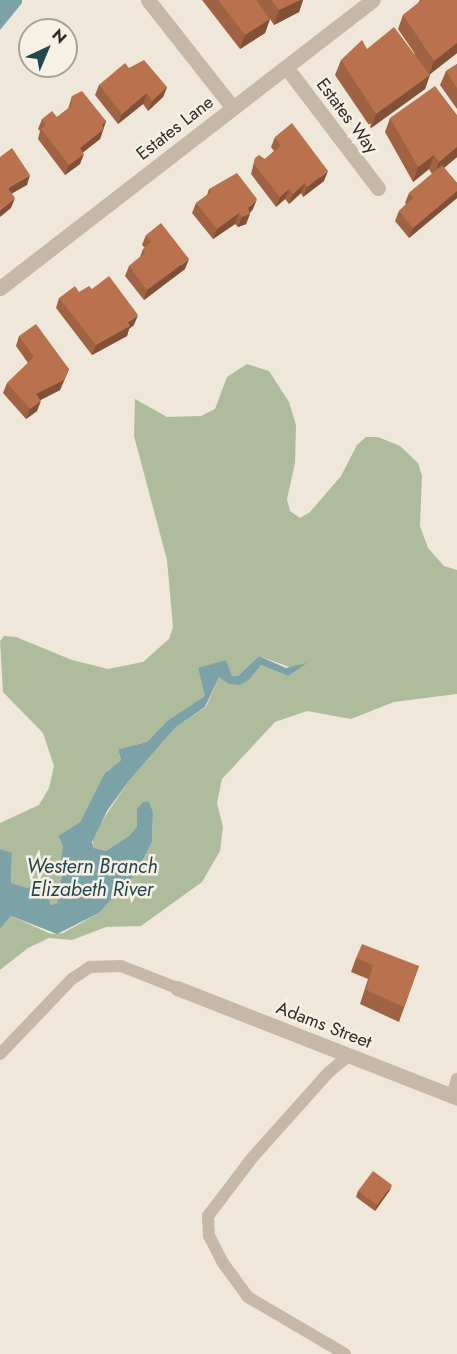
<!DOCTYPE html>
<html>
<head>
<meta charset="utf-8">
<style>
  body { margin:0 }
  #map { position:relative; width:457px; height:1354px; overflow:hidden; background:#eee7da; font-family:Jost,sans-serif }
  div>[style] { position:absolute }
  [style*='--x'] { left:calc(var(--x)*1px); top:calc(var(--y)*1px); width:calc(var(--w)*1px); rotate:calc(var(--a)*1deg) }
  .green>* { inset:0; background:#aebc9b }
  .water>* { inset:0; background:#7ca2a8 }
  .lane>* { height:12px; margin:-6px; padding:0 6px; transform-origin:6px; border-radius:6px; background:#c5b8a7 }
  .street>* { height:15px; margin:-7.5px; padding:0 7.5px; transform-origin:7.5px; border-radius:7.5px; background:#c5b8a7 }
  .wall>* { inset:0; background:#9f6242 }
  .shaded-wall>* { inset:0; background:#825036 }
  .building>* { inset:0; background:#b9724d }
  span { translate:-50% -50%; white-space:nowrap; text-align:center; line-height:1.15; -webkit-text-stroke:5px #f7f0e5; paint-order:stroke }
  .street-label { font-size:18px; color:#322b27 }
  .water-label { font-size:20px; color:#21484f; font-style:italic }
  .north { position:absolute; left:18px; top:18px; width:60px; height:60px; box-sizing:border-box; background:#f7f0e5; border:2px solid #a8a199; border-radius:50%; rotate:44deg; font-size:16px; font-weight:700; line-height:24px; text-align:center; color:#322b27 }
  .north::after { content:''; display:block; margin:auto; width:21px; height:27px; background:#21484f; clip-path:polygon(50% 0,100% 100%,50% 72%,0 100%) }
</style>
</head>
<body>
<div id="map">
  <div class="green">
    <div style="clip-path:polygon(247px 364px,269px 371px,289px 402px,296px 425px,295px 463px,287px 499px,290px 511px,300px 518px,310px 512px,341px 476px,357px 445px,366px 437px,378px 437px,400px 446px,418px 463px,422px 476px,420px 526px,428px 548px,444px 566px,457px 570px,457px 694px,394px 702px,351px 719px,307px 711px,275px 722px,222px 779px,217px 803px,223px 827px,220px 851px,202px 882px,141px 926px,106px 927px,72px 940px,49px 938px,28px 948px,0 970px,0 929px,11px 916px,51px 934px,63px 933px,99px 913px,137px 872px,152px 842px,153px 813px,137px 809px,137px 826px,130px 835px,106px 851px,94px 848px,92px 836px,128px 782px,175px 728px,206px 707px,219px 677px,250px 679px,261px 665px,288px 676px,292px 668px,259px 656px,238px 676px,232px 676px,230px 671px,198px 668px,206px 696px,167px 721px,147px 742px,118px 749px,121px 760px,104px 774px,80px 822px,58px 836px,63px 846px,59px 869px,62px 875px,57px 903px,51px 905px,46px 888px,36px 883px,28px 888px,11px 883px,12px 854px,0 849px,0 823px,39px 805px,49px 788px,54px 766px,43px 733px,3px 692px,0 641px,4px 636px,16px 637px,72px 660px,108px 669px,143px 662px,169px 639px,173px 627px,167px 560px,134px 436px,135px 399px,167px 417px,201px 416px,215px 409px,227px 377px)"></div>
  </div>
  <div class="water">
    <div style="clip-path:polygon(0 0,22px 0,22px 3px,0 30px)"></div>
    <div style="clip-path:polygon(259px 656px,286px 668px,307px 663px,288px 676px,261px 665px,250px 679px,240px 685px,229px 684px,219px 677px,205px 707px,175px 728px,128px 782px,107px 811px,92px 842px,94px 848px,106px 851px,130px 835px,137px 826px,137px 809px,143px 802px,149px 802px,153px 813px,152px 842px,137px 872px,99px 913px,57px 934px,11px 916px,0 929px,0 849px,12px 853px,11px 883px,28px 888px,36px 882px,46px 888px,51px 905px,57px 903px,62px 875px,59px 869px,63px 846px,58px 836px,80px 822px,104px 774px,121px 760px,118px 749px,147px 742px,167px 721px,205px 696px,198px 668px,226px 660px,232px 676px,238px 676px)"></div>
  </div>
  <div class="lane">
    <div style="--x:0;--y:1054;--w:104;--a:-46.2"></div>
    <div style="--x:72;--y:979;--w:22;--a:-34"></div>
    <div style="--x:90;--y:967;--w:31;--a:-2"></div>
    <div style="--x:121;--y:966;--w:60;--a:21.4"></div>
    <div style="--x:452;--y:1096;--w:18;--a:-74"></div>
    <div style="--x:345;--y:1354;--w:113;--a:-149.6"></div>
    <div style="--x:248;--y:1297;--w:42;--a:-126.3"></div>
    <div style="--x:223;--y:1263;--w:30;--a:-117"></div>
    <div style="--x:209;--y:1236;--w:20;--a:-93"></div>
    <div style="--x:208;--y:1216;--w:73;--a:-52.8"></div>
    <div style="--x:252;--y:1158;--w:115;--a:-48.2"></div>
    <div style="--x:329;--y:1072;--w:26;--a:-40"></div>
  </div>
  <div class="street">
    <div style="--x:148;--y:0;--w:137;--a:51.8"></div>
    <div style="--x:286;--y:67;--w:152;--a:52.8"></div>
    <div style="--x:0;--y:288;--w:471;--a:-37.7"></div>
    <div style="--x:177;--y:988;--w:301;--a:21.4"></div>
  </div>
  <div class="wall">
    <div style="clip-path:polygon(202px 0,303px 0,299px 12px,274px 25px,270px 19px,265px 33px,240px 49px)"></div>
    <div style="clip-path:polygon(420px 0,457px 0,457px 53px,430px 74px,425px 89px,371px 128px,335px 75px,341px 60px,367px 49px,415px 54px,398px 29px,403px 15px,418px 3px)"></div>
    <div style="clip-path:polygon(457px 64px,457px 109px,440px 85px,446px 71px)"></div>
    <div style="clip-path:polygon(129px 68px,167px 87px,163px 97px,148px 111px,143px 104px,118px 124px,95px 95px,99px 85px)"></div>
    <div style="clip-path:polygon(72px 96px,106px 121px,100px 139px,83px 152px,80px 164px,65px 175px,38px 139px,40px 131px,38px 129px,42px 119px,57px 117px,68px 109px)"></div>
    <div style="clip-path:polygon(457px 115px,457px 157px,444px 168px,457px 183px,457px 198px,409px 238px,395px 221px,399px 211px,406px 204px,405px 203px,409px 193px,432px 174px,429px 169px,413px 182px,385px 132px,390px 118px)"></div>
    <div style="clip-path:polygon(275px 137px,324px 181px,303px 197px,301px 193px,289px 204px,285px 199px,276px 207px,251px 174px,255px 158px,265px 159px,274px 151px,271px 147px)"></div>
    <div style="clip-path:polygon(209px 189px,253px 209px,250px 213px,246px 224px,238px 227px,235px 224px,213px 239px,192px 213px,196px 203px,207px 195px)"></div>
    <div style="clip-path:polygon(146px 235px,185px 269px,144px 300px,125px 276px,129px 266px,140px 257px,143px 249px,145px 248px,142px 245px)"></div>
    <div style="clip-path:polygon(92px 289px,134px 325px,129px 329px,127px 336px,92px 355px,56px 308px,59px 298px)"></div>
    <div style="clip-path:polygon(19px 336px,69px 369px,60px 390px,40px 400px,37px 411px,26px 419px,3px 393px,7px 383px,28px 363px,16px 346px)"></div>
    <div style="clip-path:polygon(356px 958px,419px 966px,399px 1022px,360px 1004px,368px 979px,351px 972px)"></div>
    <div style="clip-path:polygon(390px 1190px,375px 1211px,356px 1197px,358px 1191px)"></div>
  </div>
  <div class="shaded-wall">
    <div style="clip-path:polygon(300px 0,303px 0,299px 12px,274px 25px,279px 10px)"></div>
    <div style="clip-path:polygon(270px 19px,265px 33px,240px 49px,245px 35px)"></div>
    <div style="clip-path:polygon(457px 43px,457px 53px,429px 75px,434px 61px)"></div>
    <div style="clip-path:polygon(430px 75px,425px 89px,371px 128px,376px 114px)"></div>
    <div style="clip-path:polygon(167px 87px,163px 97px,148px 111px,152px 101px)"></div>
    <div style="clip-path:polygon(147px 93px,143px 104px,118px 124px,122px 114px)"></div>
    <div style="clip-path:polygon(106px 121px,100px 139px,76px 158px,80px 148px)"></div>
    <div style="clip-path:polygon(457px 147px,457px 157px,434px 176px,439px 162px)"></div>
    <div style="clip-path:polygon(84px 154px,80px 164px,65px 175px,69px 165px)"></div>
    <div style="clip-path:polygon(434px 155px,429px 169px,413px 182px,418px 167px)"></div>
    <div style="clip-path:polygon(328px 171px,324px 181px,303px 197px,307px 187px)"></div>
    <div style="clip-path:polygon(30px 175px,27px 185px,4px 198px,8px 188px)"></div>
    <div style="clip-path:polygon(305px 183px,301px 193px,289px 204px,293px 194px)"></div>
    <div style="clip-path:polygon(289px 189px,285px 199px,276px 207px,280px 197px)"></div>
    <div style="clip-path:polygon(457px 191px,457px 198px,409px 238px,413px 228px)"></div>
    <div style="clip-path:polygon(15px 198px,11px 208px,0 217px,0 210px)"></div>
    <div style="clip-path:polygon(257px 199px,253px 209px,248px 214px,250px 214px,246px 224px,238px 227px,242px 217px,248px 208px)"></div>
    <div style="clip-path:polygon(239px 213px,235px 224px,213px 239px,217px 229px)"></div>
    <div style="clip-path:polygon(189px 259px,185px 269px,144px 300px,147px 290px)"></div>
    <div style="clip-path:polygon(138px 315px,134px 325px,129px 329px,127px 336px,92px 355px,96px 345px)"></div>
    <div style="clip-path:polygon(69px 369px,60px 390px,33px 404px,36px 394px)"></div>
    <div style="clip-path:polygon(41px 401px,37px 411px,26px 419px,30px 409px)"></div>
    <div style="clip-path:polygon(392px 1185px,390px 1190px,375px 1211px,377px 1205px)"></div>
  </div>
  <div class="building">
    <div style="clip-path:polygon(218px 0,256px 0,270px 19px,245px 35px)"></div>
    <div style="clip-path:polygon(271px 0,300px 0,279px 10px)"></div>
    <div style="clip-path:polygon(423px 0,457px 0,457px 43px,434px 61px,403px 15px)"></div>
    <div style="clip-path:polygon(394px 27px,430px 75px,376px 114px,341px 60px,362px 40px,367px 49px)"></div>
    <div style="clip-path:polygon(144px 60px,167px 87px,152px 101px,147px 93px,122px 114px,99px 85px,125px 63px,129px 68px)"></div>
    <div style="clip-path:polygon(457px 64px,457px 88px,446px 71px)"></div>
    <div style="clip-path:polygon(435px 86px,457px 115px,457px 147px,439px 162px,434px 155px,418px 167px,390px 118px)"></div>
    <div style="clip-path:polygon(82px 91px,106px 121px,102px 125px,104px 129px,80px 148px,84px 154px,69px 165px,41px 129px,46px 124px,42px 119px,52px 111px,57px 117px,71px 106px,72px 96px)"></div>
    <div style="clip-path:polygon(292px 123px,328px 171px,307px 187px,305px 183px,293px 194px,289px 189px,280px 197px,254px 164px,255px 158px,259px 155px,265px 159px,281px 146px,275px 137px)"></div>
    <div style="clip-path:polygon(12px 148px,30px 175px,8px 188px,15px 198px,0 210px,0 157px)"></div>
    <div style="clip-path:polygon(442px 165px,457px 183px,457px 191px,413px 228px,399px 211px,413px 198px,409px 193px)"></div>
    <div style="clip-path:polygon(237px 173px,257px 199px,248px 208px,250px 214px,242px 217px,239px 213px,217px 229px,196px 203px,211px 192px,209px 189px)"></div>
    <div style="clip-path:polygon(161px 223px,189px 259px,147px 290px,129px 266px,145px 253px,143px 249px,151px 242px,146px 235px)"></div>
    <div style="clip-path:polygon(109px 276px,138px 315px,128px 322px,130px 326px,96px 345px,59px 298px,75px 286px,79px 292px,89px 286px,92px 289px)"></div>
    <div style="clip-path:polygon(36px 324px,69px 369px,64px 380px,36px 394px,41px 401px,30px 409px,7px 383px,34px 357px,19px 336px)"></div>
    <div style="clip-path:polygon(362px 944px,419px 966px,404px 1007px,366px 990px,373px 965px,356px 958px)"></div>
    <div style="clip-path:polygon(373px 1171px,392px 1185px,377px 1205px,358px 1191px)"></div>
  </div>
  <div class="street-label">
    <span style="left:347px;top:116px;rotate:53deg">Estates Way</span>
    <span style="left:175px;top:128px;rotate:-38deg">Estates Lane</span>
    <span style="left:324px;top:1025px;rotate:21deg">Adams Street</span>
  </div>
  <div class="water-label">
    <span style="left:92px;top:878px">Western Branch<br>Elizabeth River</span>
  </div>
  <div class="north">N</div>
</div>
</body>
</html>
